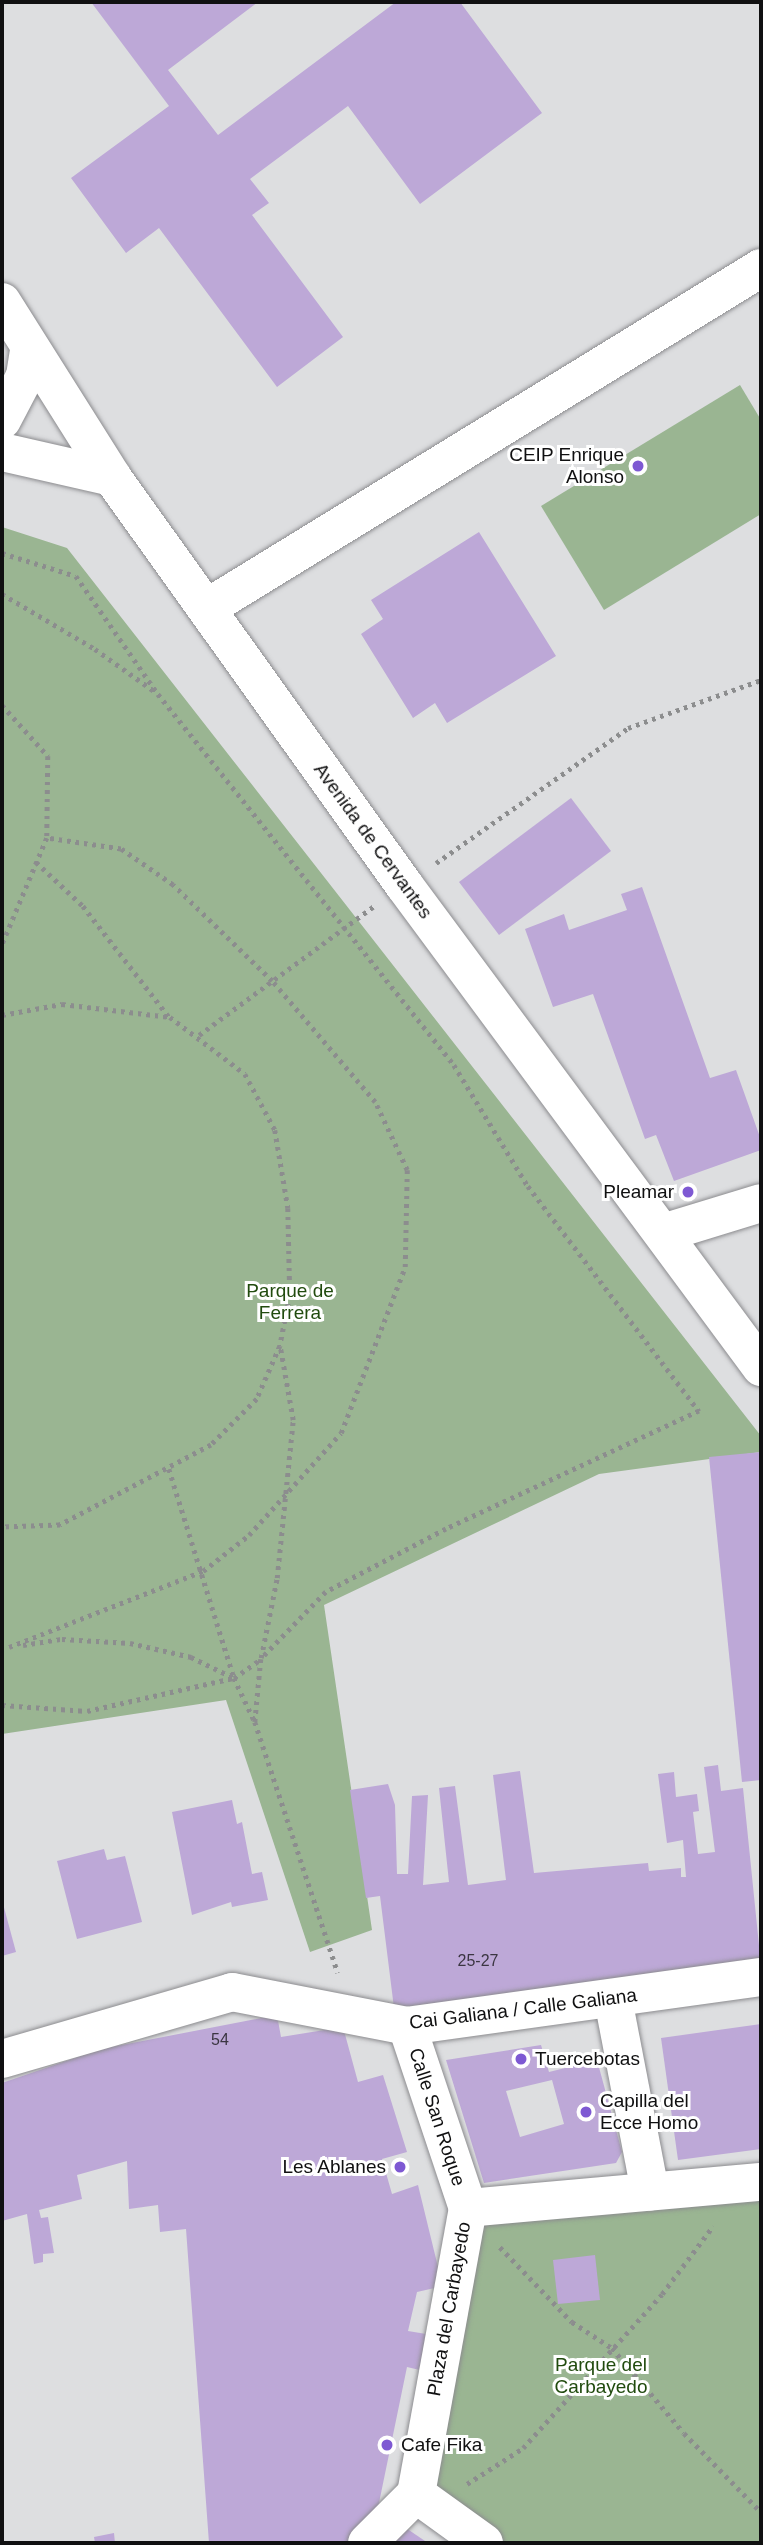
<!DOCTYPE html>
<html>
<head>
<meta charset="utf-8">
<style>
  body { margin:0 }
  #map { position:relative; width:763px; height:2545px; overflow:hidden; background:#dddee0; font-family:Arial,sans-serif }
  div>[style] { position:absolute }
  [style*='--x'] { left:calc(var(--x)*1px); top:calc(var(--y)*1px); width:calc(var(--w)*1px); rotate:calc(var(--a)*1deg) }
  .green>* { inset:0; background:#9ab592 }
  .building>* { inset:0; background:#bda8d7 }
  .path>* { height:4.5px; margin-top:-2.25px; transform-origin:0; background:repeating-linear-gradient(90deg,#8c8d8e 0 3.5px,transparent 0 8.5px) }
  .roads { filter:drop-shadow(0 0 2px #8c8c8f) drop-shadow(0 0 2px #8c8c8f) }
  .minor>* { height:38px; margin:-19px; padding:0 19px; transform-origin:19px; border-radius:19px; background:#fff }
  .dots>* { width:19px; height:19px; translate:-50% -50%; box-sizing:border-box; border:4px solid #fff; border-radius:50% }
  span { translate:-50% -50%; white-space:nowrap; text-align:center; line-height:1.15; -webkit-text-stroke:6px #fff; paint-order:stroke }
  .number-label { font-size:16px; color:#3b3642 }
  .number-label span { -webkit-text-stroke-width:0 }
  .poi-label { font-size:19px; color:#101011 }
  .right { translate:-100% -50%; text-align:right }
  .left { translate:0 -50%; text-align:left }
  .street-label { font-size:19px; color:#101011 }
  .park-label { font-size:19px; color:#214b0e }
  .frame { position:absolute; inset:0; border:4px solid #101011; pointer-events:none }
</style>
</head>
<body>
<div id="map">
  <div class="green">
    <div style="clip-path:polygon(740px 385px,761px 420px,761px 514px,604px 610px,541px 506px)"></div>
    <div style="clip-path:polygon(2px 527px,67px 548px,761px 1436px,761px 1452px,599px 1474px,324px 1605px,372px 1930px,310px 1952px,226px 1700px,2px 1734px)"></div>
    <div style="clip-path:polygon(761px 2182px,761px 2543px,484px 2543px,416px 2494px,468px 2208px)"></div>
  </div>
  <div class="building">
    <div style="clip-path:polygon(91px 2px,258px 2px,168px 70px,218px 135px,396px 2px,460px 2px,542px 113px,420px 204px,348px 106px,250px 179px,269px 203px,252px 215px,343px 337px,277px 387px,159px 228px,126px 253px,71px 178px,169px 106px)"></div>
    <div style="clip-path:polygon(479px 532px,556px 656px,447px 723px,435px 703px,413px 718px,361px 634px,383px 619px,371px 600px)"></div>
    <div style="clip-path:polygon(571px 798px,611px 851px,499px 935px,459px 882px)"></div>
    <div style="clip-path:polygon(642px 887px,710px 1078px,736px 1070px,761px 1140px,761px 1150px,674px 1181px,656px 1135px,645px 1139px,593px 994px,553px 1007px,525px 929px,564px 914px,569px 930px,627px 910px,621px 894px)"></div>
    <div style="clip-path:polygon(761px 1452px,761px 1780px,742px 1782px,709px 1457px)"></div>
    <div style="clip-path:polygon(718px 1765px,721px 1791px,743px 1788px,761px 1965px,394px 2008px,380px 1896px,366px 1898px,350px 1790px,388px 1784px,395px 1805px,397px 1874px,408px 1874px,412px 1796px,428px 1795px,423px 1885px,449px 1882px,439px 1788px,455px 1786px,468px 1885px,506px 1880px,493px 1775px,520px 1771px,534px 1873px,648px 1863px,649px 1871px,681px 1868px,681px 1877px,686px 1877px,683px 1840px,667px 1843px,658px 1774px,674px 1772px,676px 1797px,697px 1794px,699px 1811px,693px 1812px,698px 1854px,715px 1852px,704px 1767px)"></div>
    <div style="clip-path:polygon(232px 1800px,237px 1824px,242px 1822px,252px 1874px,262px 1872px,268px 1900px,232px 1907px,231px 1902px,192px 1915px,172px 1812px)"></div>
    <div style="clip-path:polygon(104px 1849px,107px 1860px,125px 1856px,142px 1922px,77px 1939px,57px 1861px)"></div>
    <div style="clip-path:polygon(2px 1900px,16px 1952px,2px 1956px)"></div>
    <div style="clip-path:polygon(277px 2015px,281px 2037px,343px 2027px,358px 2082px,383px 2075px,407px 2152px,382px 2159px,392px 2194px,418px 2185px,438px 2267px,439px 2287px,417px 2292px,408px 2331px,432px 2335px,424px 2371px,407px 2367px,373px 2532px,353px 2543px,209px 2543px,186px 2229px,160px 2232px,158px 2205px,129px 2209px,127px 2161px,77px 2175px,82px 2199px,39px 2210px,41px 2218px,48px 2217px,54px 2253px,43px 2254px,43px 2262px,34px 2264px,27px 2214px,2px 2221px,2px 2083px,101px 2049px)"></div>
    <div style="clip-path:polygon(761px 2024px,761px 2149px,678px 2160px,661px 2038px)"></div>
    <div style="clip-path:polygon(evenodd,541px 2045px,549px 2072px,597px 2060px,622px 2152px,616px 2163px,484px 2183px,446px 2060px,541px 2045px,552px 2080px,564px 2124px,520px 2137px,506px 2091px,552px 2080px)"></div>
    <div style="clip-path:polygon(595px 2255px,600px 2300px,558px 2304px,553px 2260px)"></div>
    <div style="clip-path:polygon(397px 2522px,428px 2543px,380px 2543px)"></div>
    <div style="clip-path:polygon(114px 2533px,115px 2543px,95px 2543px,94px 2537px)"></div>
  </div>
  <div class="path">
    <div style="--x:2;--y:553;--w:77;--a:17.3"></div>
    <div style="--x:76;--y:576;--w:144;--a:55.2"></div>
    <div style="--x:158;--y:694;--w:475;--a:51.4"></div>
    <div style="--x:454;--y:1065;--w:142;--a:58.6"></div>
    <div style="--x:528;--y:1186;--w:283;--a:52.8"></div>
    <div style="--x:699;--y:1411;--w:279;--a:155"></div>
    <div style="--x:446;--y:1529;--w:136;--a:152.3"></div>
    <div style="--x:326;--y:1592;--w:93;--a:134.1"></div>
    <div style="--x:2;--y:594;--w:108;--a:30.6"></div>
    <div style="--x:95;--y:649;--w:72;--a:35.4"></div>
    <div style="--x:2;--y:705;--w:69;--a:48"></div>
    <div style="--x:48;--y:756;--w:82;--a:90.7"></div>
    <div style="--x:47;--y:838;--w:116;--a:112.8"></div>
    <div style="--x:36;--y:862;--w:64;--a:43.1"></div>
    <div style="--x:83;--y:906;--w:140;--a:52.2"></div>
    <div style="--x:436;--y:863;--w:235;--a:-35.1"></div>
    <div style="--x:628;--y:728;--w:141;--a:-19.8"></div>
    <div style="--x:2;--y:1015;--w:61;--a:-10.4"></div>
    <div style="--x:62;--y:1004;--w:109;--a:6.9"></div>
    <div style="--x:170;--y:1017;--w:94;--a:37.2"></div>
    <div style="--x:245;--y:1074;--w:64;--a:61.8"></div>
    <div style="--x:275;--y:1130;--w:79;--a:80.5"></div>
    <div style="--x:288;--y:1208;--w:87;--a:88.7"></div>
    <div style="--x:290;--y:1295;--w:52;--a:101.1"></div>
    <div style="--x:280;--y:1346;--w:58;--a:113.5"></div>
    <div style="--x:257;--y:1399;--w:65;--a:135"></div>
    <div style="--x:211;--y:1445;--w:171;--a:152.1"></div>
    <div style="--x:60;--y:1525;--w:58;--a:178"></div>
    <div style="--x:199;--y:1035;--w:217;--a:-36.4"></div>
    <div style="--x:169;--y:1469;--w:219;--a:72.7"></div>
    <div style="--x:234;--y:1678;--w:49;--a:64.5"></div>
    <div style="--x:23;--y:1645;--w:39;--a:-9"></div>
    <div style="--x:62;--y:1639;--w:68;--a:3.4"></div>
    <div style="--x:130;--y:1643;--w:63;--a:12.9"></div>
    <div style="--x:191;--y:1657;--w:48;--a:26"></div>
    <div style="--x:234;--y:1678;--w:33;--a:-35"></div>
    <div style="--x:261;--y:1659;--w:63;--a:95.4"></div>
    <div style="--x:255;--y:1722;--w:264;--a:71.7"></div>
    <div style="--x:9;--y:1647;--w:208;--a:-21.4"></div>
    <div style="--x:203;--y:1571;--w:58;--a:-38"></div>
    <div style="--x:249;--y:1535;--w:137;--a:-48"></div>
    <div style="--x:341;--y:1433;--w:178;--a:-68.9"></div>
    <div style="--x:405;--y:1267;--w:97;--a:-88.8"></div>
    <div style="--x:407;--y:1170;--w:75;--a:-115.2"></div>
    <div style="--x:375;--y:1102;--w:159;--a:-130.4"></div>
    <div style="--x:272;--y:981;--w:138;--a:-135.9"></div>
    <div style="--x:173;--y:885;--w:63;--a:-145.3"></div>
    <div style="--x:121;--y:849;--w:75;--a:-171.5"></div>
    <div style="--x:261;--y:1658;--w:82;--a:-78.7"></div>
    <div style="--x:277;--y:1578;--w:159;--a:-84.2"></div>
    <div style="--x:293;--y:1420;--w:75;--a:-100"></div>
    <div style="--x:2;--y:1705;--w:85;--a:4"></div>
    <div style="--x:87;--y:1711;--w:151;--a:-12.7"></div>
    <div style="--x:500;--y:2247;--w:104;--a:46.2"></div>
    <div style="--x:572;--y:2322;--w:48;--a:33"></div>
    <div style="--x:612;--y:2348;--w:111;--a:49.7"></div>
    <div style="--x:684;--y:2433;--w:110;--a:45.7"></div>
    <div style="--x:467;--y:2484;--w:67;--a:-32.7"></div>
    <div style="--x:523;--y:2448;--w:207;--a:-47.9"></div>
    <div style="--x:662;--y:2294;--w:85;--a:-53.1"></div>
  </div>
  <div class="roads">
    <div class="minor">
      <div style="--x:2;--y:302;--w:207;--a:57.8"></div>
      <div style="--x:112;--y:477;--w:502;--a:54.41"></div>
      <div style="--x:404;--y:885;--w:600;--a:53.47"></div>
      <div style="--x:2;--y:420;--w:50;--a:-62.4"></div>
      <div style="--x:25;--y:376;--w:24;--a:-81"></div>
      <div style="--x:2;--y:452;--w:113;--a:12.8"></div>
      <div style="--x:207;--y:608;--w:650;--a:-31.54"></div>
      <div style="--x:663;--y:1233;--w:102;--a:-17"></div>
      <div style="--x:613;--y:1999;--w:196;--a:79.1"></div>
      <div style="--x:407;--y:2026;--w:192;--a:71.5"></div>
      <div style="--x:2;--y:2059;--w:240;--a:-16.2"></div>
      <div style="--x:232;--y:1992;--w:178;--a:11"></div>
      <div style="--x:407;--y:2026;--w:357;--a:-7.9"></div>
      <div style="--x:367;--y:2543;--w:69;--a:-45"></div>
      <div style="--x:484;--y:2543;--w:84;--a:-144.2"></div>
      <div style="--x:416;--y:2494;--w:291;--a:-79.7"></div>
      <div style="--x:468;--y:2208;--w:294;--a:-5.1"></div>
    </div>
  </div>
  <div class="dots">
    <div style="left:638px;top:466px;background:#7e59d3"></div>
    <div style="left:688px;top:1192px;background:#7e59d3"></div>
    <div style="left:521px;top:2059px;background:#7e59d3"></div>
    <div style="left:586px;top:2112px;background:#7e59d3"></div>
    <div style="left:400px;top:2167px;background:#7e59d3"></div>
    <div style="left:387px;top:2445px;background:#7e59d3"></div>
  </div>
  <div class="number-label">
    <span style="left:478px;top:1961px">25-27</span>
    <span style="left:220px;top:2040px">54</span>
  </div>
  <div class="poi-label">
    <span class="right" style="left:624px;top:466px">CEIP Enrique<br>Alonso</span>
    <span class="right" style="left:674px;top:1192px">Pleamar</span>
    <span class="left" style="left:535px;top:2059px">Tuercebotas</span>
    <span class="left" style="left:600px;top:2112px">Capilla del<br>Ecce Homo</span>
    <span class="right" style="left:386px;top:2167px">Les Ablanes</span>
    <span class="left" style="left:401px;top:2445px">Cafe Fika</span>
  </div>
  <div class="street-label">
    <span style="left:373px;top:841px;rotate:54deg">Avenida de Cervantes</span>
    <span style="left:523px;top:2009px;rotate:-7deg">Cai Galiana / Calle Galiana</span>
    <span style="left:437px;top:2117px;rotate:72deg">Calle San Roque</span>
    <span style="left:449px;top:2309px;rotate:-80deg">Plaza del Carbayedo</span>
  </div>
  <div class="park-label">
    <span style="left:290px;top:1302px">Parque de<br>Ferrera</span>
    <span style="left:601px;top:2376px">Parque del<br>Carbayedo</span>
  </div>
  <div class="frame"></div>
</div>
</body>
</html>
